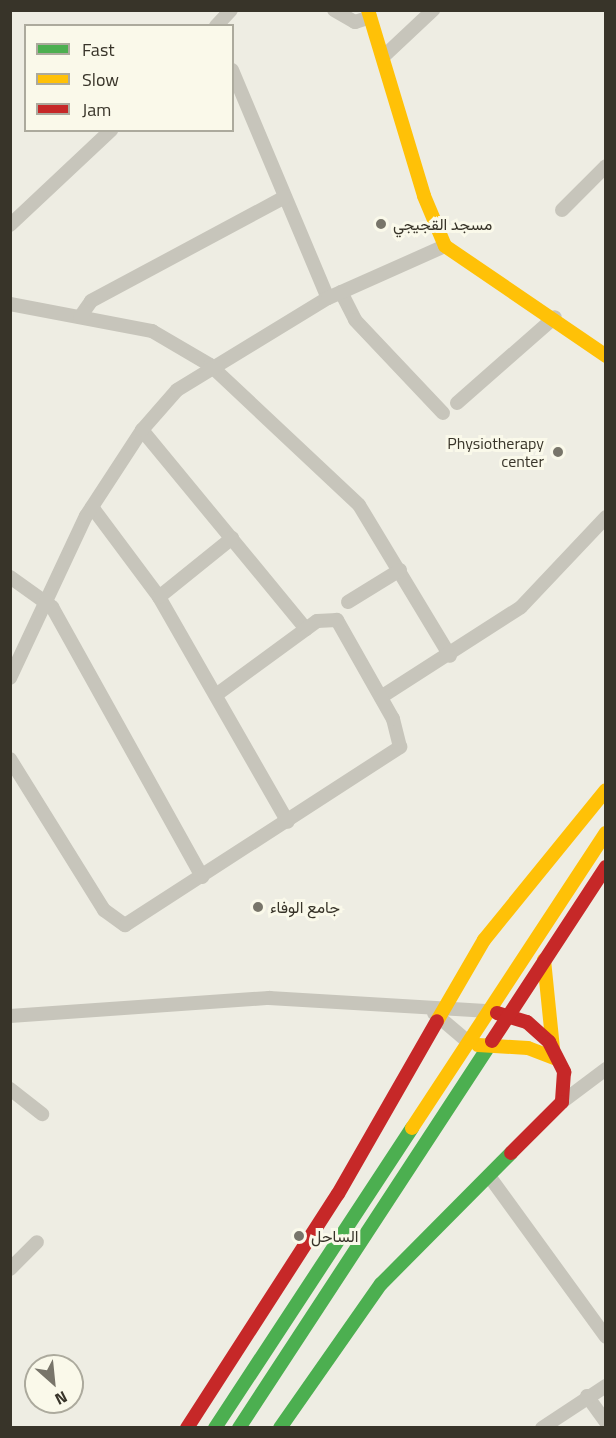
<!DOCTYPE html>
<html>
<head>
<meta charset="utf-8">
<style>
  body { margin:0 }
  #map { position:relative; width:616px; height:1438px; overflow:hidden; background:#eeede3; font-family:"Titillium Web",Vazirmatn,sans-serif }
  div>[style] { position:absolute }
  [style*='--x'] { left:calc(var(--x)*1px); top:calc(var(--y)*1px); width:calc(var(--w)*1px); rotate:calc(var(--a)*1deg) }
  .street>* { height:14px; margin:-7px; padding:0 7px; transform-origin:7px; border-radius:7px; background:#c7c5bb }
  .fast>* { height:14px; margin:-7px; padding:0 7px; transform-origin:7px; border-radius:7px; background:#4caf50 }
  .slow>* { height:14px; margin:-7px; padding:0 7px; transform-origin:7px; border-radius:7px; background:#ffc107 }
  .jam>* { height:14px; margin:-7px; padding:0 7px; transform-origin:7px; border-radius:7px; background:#c62828 }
  .dots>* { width:16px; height:16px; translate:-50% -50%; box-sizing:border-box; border:3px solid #faf9ea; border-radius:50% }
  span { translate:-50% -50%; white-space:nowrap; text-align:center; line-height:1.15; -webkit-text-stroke:6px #faf9ea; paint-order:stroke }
  .poi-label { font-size:16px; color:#383429 }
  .left { translate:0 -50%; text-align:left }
  .right { translate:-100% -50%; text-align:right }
  .frame { position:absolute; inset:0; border:12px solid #383429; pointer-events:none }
  .legend { position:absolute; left:24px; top:24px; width:210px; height:108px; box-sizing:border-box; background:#faf9ea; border:2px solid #acaa9d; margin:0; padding:8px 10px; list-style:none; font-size:18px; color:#383429 }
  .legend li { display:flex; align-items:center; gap:12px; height:30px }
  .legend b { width:30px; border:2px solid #acaa9d }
  .north { position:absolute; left:24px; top:1354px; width:60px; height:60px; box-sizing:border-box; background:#faf9ea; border:2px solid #acaa9d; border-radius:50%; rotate:153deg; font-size:16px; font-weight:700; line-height:24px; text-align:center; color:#383429 }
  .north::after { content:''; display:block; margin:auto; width:21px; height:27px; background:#78756a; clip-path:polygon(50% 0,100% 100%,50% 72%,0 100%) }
</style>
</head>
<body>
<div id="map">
  <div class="street">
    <div style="--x:334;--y:10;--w:24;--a:30"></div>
    <div style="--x:355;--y:22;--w:16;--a:-18"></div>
    <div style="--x:216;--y:26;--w:22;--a:-47"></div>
    <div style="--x:383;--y:57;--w:69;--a:-43.2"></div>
    <div style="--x:232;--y:70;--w:247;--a:67.2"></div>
    <div style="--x:562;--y:210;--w:62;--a:-45"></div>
    <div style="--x:10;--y:225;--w:139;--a:-43.2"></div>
    <div style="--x:341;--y:292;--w:31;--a:63"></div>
    <div style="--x:355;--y:320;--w:128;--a:46.6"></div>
    <div style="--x:10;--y:304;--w:145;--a:10.8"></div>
    <div style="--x:152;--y:331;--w:67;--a:30.4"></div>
    <div style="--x:210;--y:365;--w:204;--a:43.2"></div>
    <div style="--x:359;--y:505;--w:176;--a:58.9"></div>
    <div style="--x:80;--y:317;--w:19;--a:-55"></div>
    <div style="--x:91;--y:301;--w:220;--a:-28.2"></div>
    <div style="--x:457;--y:403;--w:130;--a:-41.3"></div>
    <div style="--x:142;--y:430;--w:258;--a:50.5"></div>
    <div style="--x:92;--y:507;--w:112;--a:53.3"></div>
    <div style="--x:159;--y:597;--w:259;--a:60.2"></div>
    <div style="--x:10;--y:577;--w:52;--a:35.5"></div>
    <div style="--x:52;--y:607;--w:309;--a:60.9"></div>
    <div style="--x:159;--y:597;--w:94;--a:-38.9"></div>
    <div style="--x:348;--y:602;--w:61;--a:-31.6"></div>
    <div style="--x:10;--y:678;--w:179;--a:-64.9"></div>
    <div style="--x:86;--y:516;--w:103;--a:-56.9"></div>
    <div style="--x:142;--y:430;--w:53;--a:-48.8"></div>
    <div style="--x:177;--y:390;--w:177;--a:-31.4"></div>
    <div style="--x:328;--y:298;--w:128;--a:-24"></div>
    <div style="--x:381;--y:697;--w:166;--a:-32.7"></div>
    <div style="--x:521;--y:607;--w:124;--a:-46.6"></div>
    <div style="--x:10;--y:759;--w:178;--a:58.1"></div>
    <div style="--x:104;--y:910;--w:26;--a:36"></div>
    <div style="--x:125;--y:925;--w:328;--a:-32.9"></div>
    <div style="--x:400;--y:747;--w:29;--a:-104"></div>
    <div style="--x:393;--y:719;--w:114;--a:-119.5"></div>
    <div style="--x:337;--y:620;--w:20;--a:177"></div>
    <div style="--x:317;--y:621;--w:125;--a:143.8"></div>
    <div style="--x:434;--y:1013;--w:42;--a:40.2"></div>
    <div style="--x:10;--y:1016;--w:260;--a:-4"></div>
    <div style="--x:269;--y:998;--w:217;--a:3.4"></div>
    <div style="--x:10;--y:1089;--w:41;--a:38"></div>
    <div style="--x:562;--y:1102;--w:55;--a:-36.9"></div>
    <div style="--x:489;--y:1176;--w:199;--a:54"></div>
    <div style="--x:10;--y:1269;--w:38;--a:-45"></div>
    <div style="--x:587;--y:1396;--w:32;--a:54"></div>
    <div style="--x:542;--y:1428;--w:77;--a:-33.3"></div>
  </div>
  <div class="fast">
    <div style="--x:215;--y:1428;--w:359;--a:-56.7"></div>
    <div style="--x:239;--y:1428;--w:462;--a:-56.8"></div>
    <div style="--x:280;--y:1428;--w:176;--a:-55"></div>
    <div style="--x:381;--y:1284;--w:185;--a:-45.2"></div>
  </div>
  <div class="slow">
    <div style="--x:368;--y:10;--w:194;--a:73.2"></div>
    <div style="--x:424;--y:196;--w:54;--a:67.2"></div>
    <div style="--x:445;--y:246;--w:195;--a:34.3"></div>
    <div style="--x:544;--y:960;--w:88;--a:84.2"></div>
    <div style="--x:437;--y:1021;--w:94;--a:-59.9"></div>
    <div style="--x:484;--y:940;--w:193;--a:-50.9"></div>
    <div style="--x:478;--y:1045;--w:50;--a:3.4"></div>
    <div style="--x:528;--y:1048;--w:30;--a:21"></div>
    <div style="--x:412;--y:1128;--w:353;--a:-56.7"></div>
  </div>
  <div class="jam">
    <div style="--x:497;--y:1013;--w:31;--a:17"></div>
    <div style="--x:527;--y:1022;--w:30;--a:42"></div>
    <div style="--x:549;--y:1042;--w:34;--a:63"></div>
    <div style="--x:564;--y:1072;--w:30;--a:94"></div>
    <div style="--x:562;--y:1102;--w:72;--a:135"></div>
    <div style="--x:492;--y:1041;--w:208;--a:-56.8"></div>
    <div style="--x:187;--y:1428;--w:278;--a:-57.2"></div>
    <div style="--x:338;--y:1194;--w:199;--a:-60.2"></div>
  </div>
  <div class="dots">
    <div style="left:381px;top:224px;background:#78756a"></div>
    <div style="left:558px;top:452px;background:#78756a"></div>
    <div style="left:258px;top:907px;background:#78756a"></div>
    <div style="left:299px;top:1236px;background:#78756a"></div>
  </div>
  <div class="poi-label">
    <span class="left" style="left:393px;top:224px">مسجد القجيجي</span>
    <span class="right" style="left:544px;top:452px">Physiotherapy<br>center</span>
    <span class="left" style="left:270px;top:907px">جامع الوفاء</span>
    <span class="left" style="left:311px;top:1236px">الساحل</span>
  </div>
  <div class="frame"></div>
  <ul class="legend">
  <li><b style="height:8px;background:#4caf50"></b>Fast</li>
  <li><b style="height:8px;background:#ffc107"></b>Slow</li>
  <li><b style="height:8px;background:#c62828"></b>Jam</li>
  </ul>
  <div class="north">N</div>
</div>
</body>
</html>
